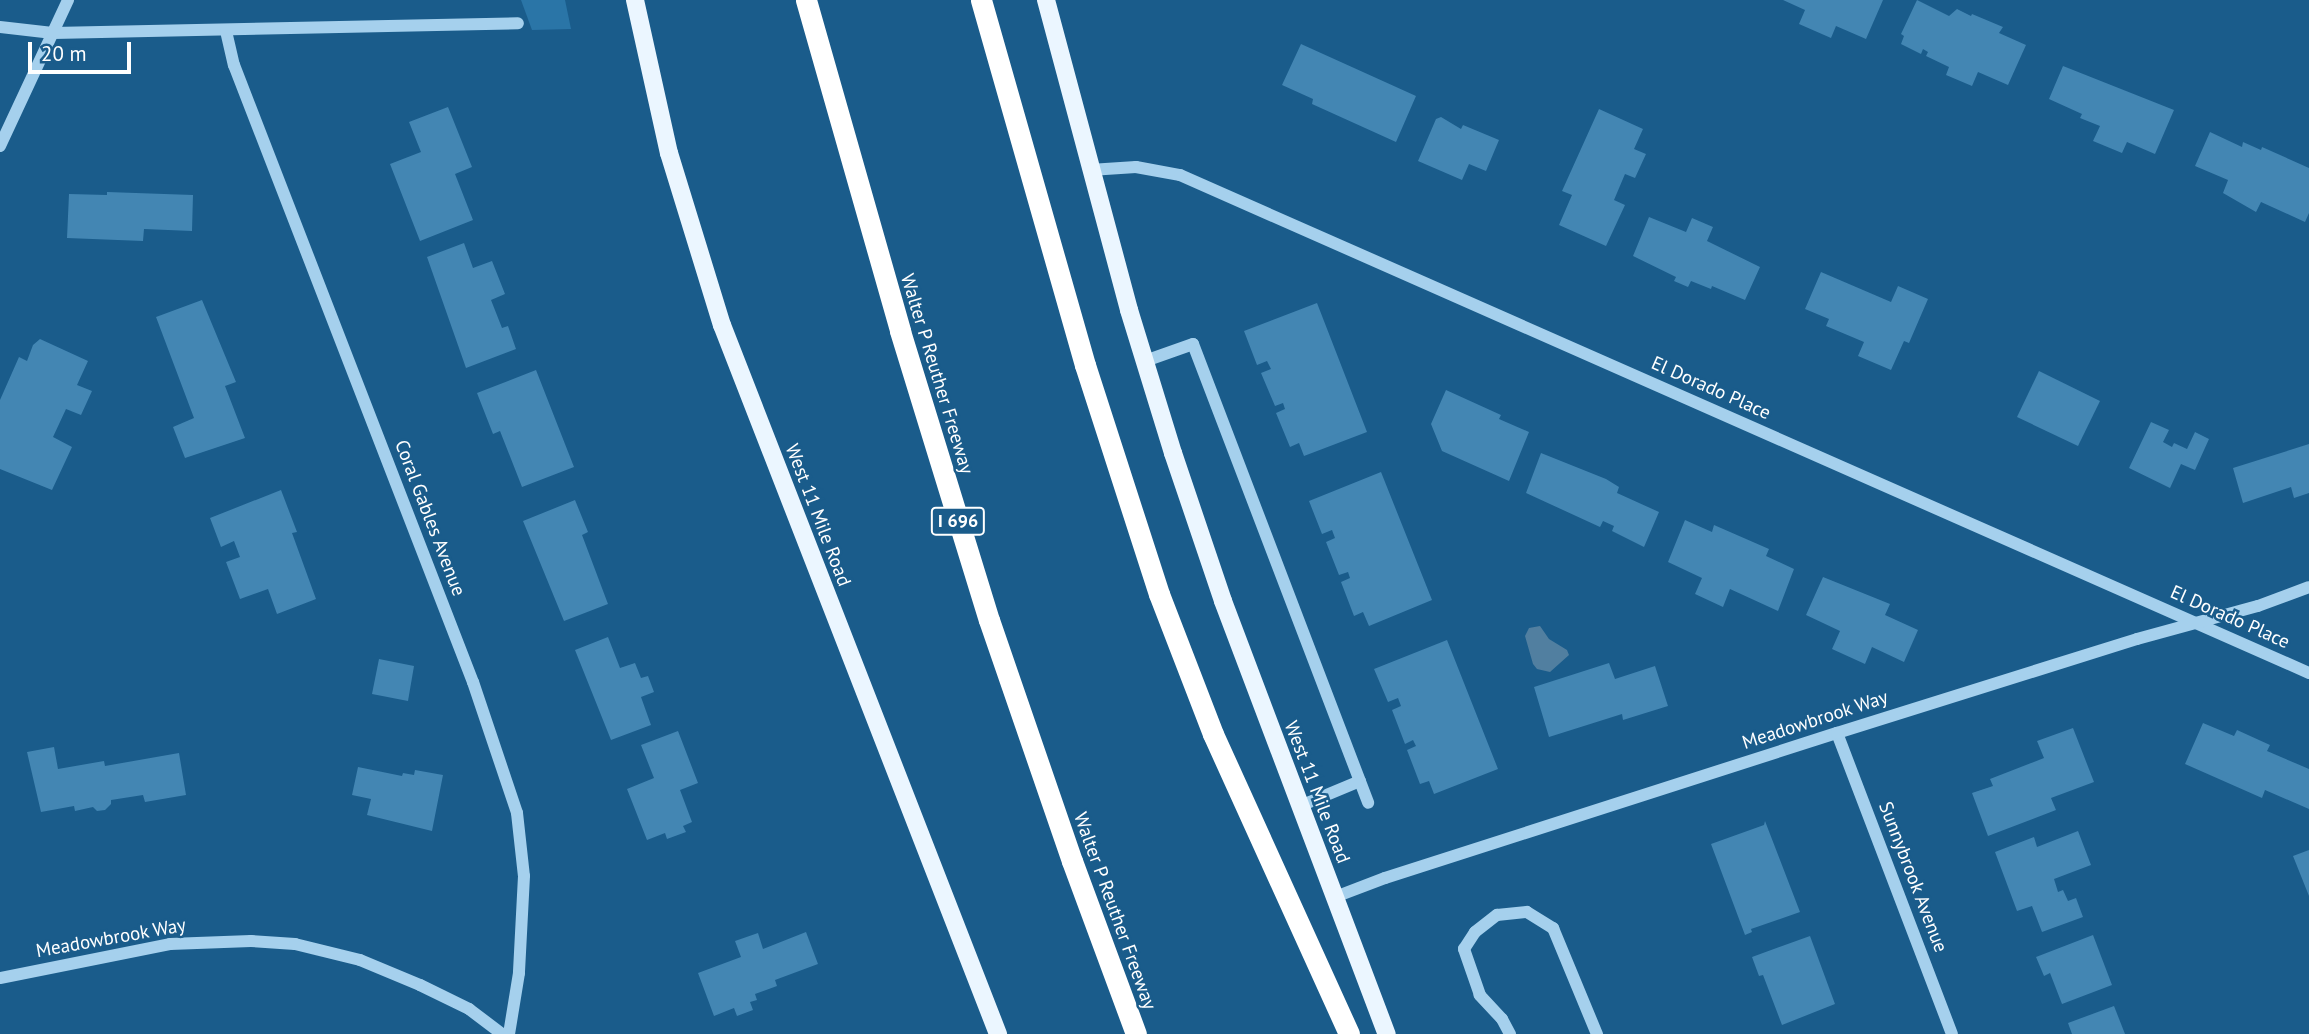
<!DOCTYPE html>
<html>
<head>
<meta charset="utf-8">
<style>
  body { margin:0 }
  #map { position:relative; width:2309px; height:1034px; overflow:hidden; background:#1a5c8b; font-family:"PT Sans",sans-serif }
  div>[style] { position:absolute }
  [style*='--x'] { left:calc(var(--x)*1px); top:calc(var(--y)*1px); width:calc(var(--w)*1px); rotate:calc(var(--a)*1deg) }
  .green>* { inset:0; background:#2a75a7 }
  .water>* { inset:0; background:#517fa0 }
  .building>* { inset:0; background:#4386b3 }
  .minor>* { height:12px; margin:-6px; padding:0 6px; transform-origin:6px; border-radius:6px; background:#a5d0ed }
  .major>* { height:18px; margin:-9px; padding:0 9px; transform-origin:9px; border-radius:9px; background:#ebf6ff }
  .highway>* { height:21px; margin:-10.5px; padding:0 10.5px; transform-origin:10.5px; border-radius:10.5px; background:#fff }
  span { translate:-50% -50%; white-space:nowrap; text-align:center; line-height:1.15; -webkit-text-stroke:5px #1a5c8b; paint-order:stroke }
  .shield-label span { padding:2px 5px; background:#1a5c8b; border:2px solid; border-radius:5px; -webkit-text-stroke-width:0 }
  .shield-label { font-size:18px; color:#fff; font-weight:700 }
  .street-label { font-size:19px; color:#fff }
  .scale { position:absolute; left:28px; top:42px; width:103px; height:32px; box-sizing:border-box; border:4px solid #fff; border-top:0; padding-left:9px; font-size:21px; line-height:24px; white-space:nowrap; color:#fff; -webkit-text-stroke:5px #1a5c8b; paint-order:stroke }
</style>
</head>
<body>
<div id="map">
  <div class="green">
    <div style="clip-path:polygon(521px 0,565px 0,571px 29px,532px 30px)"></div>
  </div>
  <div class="water">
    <div style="clip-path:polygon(1540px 626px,1549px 639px,1567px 650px,1569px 655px,1550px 672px,1537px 669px,1533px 664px,1525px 636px,1529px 628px)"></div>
  </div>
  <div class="building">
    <div style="clip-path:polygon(1783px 0,1883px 0,1866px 39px,1836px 26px,1831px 38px,1799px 24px,1805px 10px)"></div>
    <div style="clip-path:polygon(1917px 0,1949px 16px,1957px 9px,1971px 16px,1972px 14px,2003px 27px,1999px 33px,2026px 45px,2008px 85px,1978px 72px,1972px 86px,1946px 75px,1949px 67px,1926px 56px,1928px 52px,1923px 49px,1921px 54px,1901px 44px,1904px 36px,1901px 34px)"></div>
    <div style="clip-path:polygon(1301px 44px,1416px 96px,1396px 142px,1312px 104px,1313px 99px,1282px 85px)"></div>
    <div style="clip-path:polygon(2063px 66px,2174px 110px,2155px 154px,2127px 142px,2122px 153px,2093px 141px,2100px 126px,2080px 118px,2082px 114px,2049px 99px)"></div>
    <div style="clip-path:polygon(448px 107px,472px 167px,455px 174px,473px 220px,420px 241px,390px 164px,421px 152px,409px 122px)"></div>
    <div style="clip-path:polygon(1599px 109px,1643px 129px,1634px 149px,1646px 154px,1635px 178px,1625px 174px,1614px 200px,1625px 205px,1606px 246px,1559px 225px,1572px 195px,1562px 191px)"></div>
    <div style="clip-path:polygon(1441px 117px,1461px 129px,1463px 125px,1499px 140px,1486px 171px,1469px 164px,1462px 180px,1418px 161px,1436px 119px)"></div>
    <div style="clip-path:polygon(2210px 132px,2242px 147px,2243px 142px,2261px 150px,2262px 147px,2309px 168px,2309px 213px,2305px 222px,2261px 202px,2256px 212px,2223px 193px,2228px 180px,2195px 166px)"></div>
    <div style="clip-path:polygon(107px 192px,193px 195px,192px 231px,144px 229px,143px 241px,67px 238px,69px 194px,107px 195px)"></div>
    <div style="clip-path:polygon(1649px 217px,1686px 232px,1692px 218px,1713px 227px,1707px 241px,1760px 267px,1745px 300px,1712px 286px,1711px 289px,1691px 281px,1688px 287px,1674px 281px,1676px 277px,1633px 256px)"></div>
    <div style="clip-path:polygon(464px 243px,473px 268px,492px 261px,505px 294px,491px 300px,502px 328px,508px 326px,516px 349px,466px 368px,427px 257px)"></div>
    <div style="clip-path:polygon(1821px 272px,1891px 302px,1898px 286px,1928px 299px,1909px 343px,1904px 341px,1891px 370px,1858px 356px,1864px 342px,1826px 326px,1829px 319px,1805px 309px)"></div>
    <div style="clip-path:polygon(202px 300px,236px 382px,225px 386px,245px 438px,185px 458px,173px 427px,194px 418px,156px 317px)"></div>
    <div style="clip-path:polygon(1317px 303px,1367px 432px,1304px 456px,1299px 443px,1290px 447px,1276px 413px,1285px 409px,1283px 403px,1275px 406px,1261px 373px,1271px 369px,1267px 361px,1257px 365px,1244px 331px)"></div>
    <div style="clip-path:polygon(40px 339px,88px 361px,77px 385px,92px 391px,81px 415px,66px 409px,53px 437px,72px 447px,52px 490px,0 469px,0 400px,19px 357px,27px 361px,33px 345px)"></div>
    <div style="clip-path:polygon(536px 370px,574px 467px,522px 487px,500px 431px,493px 434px,477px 393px)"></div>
    <div style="clip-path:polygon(2039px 371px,2100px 401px,2078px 446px,2017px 417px)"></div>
    <div style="clip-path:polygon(1446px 390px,1501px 415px,1499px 419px,1529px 432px,1509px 481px,1442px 451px,1431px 424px)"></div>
    <div style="clip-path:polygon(2151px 422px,2169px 430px,2163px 442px,2172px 447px,2174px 443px,2187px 449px,2195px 432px,2209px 439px,2195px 470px,2181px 464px,2170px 488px,2129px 468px)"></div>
    <div style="clip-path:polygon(2309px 444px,2309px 493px,2294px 498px,2291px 487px,2243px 503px,2233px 468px)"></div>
    <div style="clip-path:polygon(1541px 453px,1606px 479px,1619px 487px,1617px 493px,1659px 512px,1644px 547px,1612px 531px,1614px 526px,1603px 521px,1600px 527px,1526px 493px)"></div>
    <div style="clip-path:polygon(1381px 472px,1432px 600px,1369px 626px,1363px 612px,1354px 616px,1341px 582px,1350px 578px,1348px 572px,1339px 575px,1326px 542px,1335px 538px,1332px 530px,1322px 534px,1309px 501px)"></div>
    <div style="clip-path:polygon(281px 490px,297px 532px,292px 533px,316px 599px,277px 614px,268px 589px,240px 599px,226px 562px,240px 557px,234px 541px,221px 547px,210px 518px)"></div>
    <div style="clip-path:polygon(575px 500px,588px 532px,582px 535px,608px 604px,564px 621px,523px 521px)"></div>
    <div style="clip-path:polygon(1685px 520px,1712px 532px,1714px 525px,1769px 549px,1766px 556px,1794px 569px,1778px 611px,1730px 589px,1723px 607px,1695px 594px,1702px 578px,1668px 562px)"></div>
    <div style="clip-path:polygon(1823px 577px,1890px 604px,1885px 615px,1918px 630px,1904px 662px,1872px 647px,1865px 664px,1832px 649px,1840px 631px,1806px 615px)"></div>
    <div style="clip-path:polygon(608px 637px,620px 668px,635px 663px,641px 678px,648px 676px,654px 692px,641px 697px,651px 725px,611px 740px,575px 650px)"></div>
    <div style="clip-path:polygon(1447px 640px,1498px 769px,1434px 794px,1429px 781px,1420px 784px,1407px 750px,1416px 746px,1413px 740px,1405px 744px,1392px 710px,1401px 706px,1398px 698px,1388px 702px,1374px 669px)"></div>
    <div style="clip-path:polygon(379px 659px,414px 666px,408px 701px,372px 694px)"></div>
    <div style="clip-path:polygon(1609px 663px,1615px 679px,1655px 666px,1668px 706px,1623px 720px,1622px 714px,1549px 737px,1534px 687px)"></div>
    <div style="clip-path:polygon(2203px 723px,2234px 736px,2237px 730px,2270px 745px,2267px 751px,2309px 769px,2309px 809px,2265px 790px,2262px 798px,2185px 764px)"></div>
    <div style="clip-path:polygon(2073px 728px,2094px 782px,2051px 798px,2056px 810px,1988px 836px,1972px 793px,1993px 786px,1990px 779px,2044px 758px,2037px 741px)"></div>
    <div style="clip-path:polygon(678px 731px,698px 783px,680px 790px,692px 822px,683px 826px,686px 832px,667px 839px,665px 833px,647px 840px,627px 789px,654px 778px,641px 745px)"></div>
    <div style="clip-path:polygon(54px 747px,58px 769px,104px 761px,105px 766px,179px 753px,186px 795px,145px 802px,143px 795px,111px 800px,111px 804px,105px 810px,97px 811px,93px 807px,75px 811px,74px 806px,41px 812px,27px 752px)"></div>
    <div style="clip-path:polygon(358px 767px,402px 776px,403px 773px,414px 775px,415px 770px,443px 775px,432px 831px,367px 815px,371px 799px,352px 795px)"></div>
    <div style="clip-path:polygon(1765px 821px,1800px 912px,1751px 929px,1752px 932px,1745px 935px,1711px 844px,1764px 825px)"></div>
    <div style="clip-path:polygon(2078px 831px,2091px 865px,2054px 879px,2058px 892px,2063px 890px,2068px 901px,2076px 898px,2083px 917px,2042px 932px,2032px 906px,2017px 911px,1995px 852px,2034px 837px,2037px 847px)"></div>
    <div style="clip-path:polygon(2309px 850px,2309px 896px,2293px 856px)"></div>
    <div style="clip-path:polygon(806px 932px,818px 964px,775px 980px,777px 986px,755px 994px,757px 1000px,750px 1002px,753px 1010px,737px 1016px,734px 1008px,714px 1016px,698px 973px,741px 957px,735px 941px,758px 933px,763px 949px)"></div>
    <div style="clip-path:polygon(2093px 935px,2112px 985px,2062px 1004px,2050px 973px,2044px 976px,2036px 957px)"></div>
    <div style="clip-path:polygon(1810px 936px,1835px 1004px,1782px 1025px,1763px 975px,1759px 976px,1752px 957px)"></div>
    <div style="clip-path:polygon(2114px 1006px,2125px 1034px,2072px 1034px,2068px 1023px)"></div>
  </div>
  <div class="minor">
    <div style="--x:0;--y:27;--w:53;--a:6.5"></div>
    <div style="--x:53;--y:33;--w:465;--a:-1.2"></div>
    <div style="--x:226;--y:31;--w:35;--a:77"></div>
    <div style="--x:234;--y:65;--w:662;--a:68.83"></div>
    <div style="--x:473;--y:682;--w:138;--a:71.4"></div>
    <div style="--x:517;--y:813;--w:63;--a:83.7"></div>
    <div style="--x:524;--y:876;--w:97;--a:93"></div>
    <div style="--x:519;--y:973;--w:62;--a:99.3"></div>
    <div style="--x:0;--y:146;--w:161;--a:-65"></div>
    <div style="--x:1090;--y:170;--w:46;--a:-3.7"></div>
    <div style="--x:1136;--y:167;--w:45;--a:10.3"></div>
    <div style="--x:1180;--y:175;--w:1234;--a:23.8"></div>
    <div style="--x:1145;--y:361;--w:51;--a:-19.5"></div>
    <div style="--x:1193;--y:344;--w:491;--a:69.1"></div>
    <div style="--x:1837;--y:733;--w:322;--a:69.1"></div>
    <div style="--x:1300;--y:806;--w:65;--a:-22.6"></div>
    <div style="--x:1335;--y:897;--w:53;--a:-20.8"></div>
    <div style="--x:1385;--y:878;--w:475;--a:-17.8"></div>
    <div style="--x:1837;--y:733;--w:314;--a:-17.4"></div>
    <div style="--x:2137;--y:639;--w:125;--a:-15.3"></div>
    <div style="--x:2258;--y:606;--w:54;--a:-20.4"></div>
    <div style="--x:0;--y:978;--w:173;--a:-11.3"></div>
    <div style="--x:170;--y:944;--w:81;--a:-2.1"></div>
    <div style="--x:251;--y:941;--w:44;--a:3.9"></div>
    <div style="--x:295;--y:944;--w:67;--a:13.8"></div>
    <div style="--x:360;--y:960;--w:65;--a:22.6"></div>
    <div style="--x:420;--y:985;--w:55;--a:26.1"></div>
    <div style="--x:469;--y:1009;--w:41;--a:37.1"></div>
    <div style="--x:1510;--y:1034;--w:17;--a:-118"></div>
    <div style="--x:1502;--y:1019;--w:33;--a:-133"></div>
    <div style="--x:1480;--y:995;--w:49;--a:-109.2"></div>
    <div style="--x:1464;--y:949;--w:20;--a:-57"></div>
    <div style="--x:1475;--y:932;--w:28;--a:-38"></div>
    <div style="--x:1497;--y:915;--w:30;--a:-6"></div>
    <div style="--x:1527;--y:912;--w:31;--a:32"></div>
    <div style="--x:1553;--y:928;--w:115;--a:67.5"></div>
  </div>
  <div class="major">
    <div style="--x:635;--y:0;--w:157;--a:77.5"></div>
    <div style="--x:669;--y:153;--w:180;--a:72.9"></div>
    <div style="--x:722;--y:325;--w:761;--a:68.73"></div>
    <div style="--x:1046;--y:0;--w:321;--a:75"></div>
    <div style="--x:1129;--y:310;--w:150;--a:72.9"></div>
    <div style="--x:1173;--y:453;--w:156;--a:71.3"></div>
    <div style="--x:1223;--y:601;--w:463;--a:69.3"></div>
  </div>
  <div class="highway">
    <div style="--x:806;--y:0;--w:344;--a:74.1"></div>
    <div style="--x:900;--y:331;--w:302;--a:72.9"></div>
    <div style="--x:989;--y:620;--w:255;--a:71"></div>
    <div style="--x:1072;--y:861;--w:184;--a:69.7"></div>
    <div style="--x:981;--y:0;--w:380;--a:74.1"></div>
    <div style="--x:1085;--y:365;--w:241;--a:72.1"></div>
    <div style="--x:1159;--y:594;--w:150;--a:68.9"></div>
    <div style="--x:1213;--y:734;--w:329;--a:65.6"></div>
  </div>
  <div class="shield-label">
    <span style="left:958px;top:521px">I 696</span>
  </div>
  <div class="street-label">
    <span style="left:937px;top:374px;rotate:73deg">Walter P Reuther Freeway</span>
    <span style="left:1711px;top:388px;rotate:24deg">El Dorado Place</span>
    <span style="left:818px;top:515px;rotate:69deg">West 11 Mile Road</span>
    <span style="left:430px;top:518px;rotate:69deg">Coral Gables Avenue</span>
    <span style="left:2230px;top:617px;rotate:24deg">El Dorado Place</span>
    <span style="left:1815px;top:720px;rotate:-18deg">Meadowbrook Way</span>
    <span style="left:1317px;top:792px;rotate:69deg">West 11 Mile Road</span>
    <span style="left:1913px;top:877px;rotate:69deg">Sunnybrook Avenue</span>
    <span style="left:1115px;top:911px;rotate:70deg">Walter P Reuther Freeway</span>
    <span style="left:111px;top:938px;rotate:-10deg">Meadowbrook Way</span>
  </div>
  <div class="scale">20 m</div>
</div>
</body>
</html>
